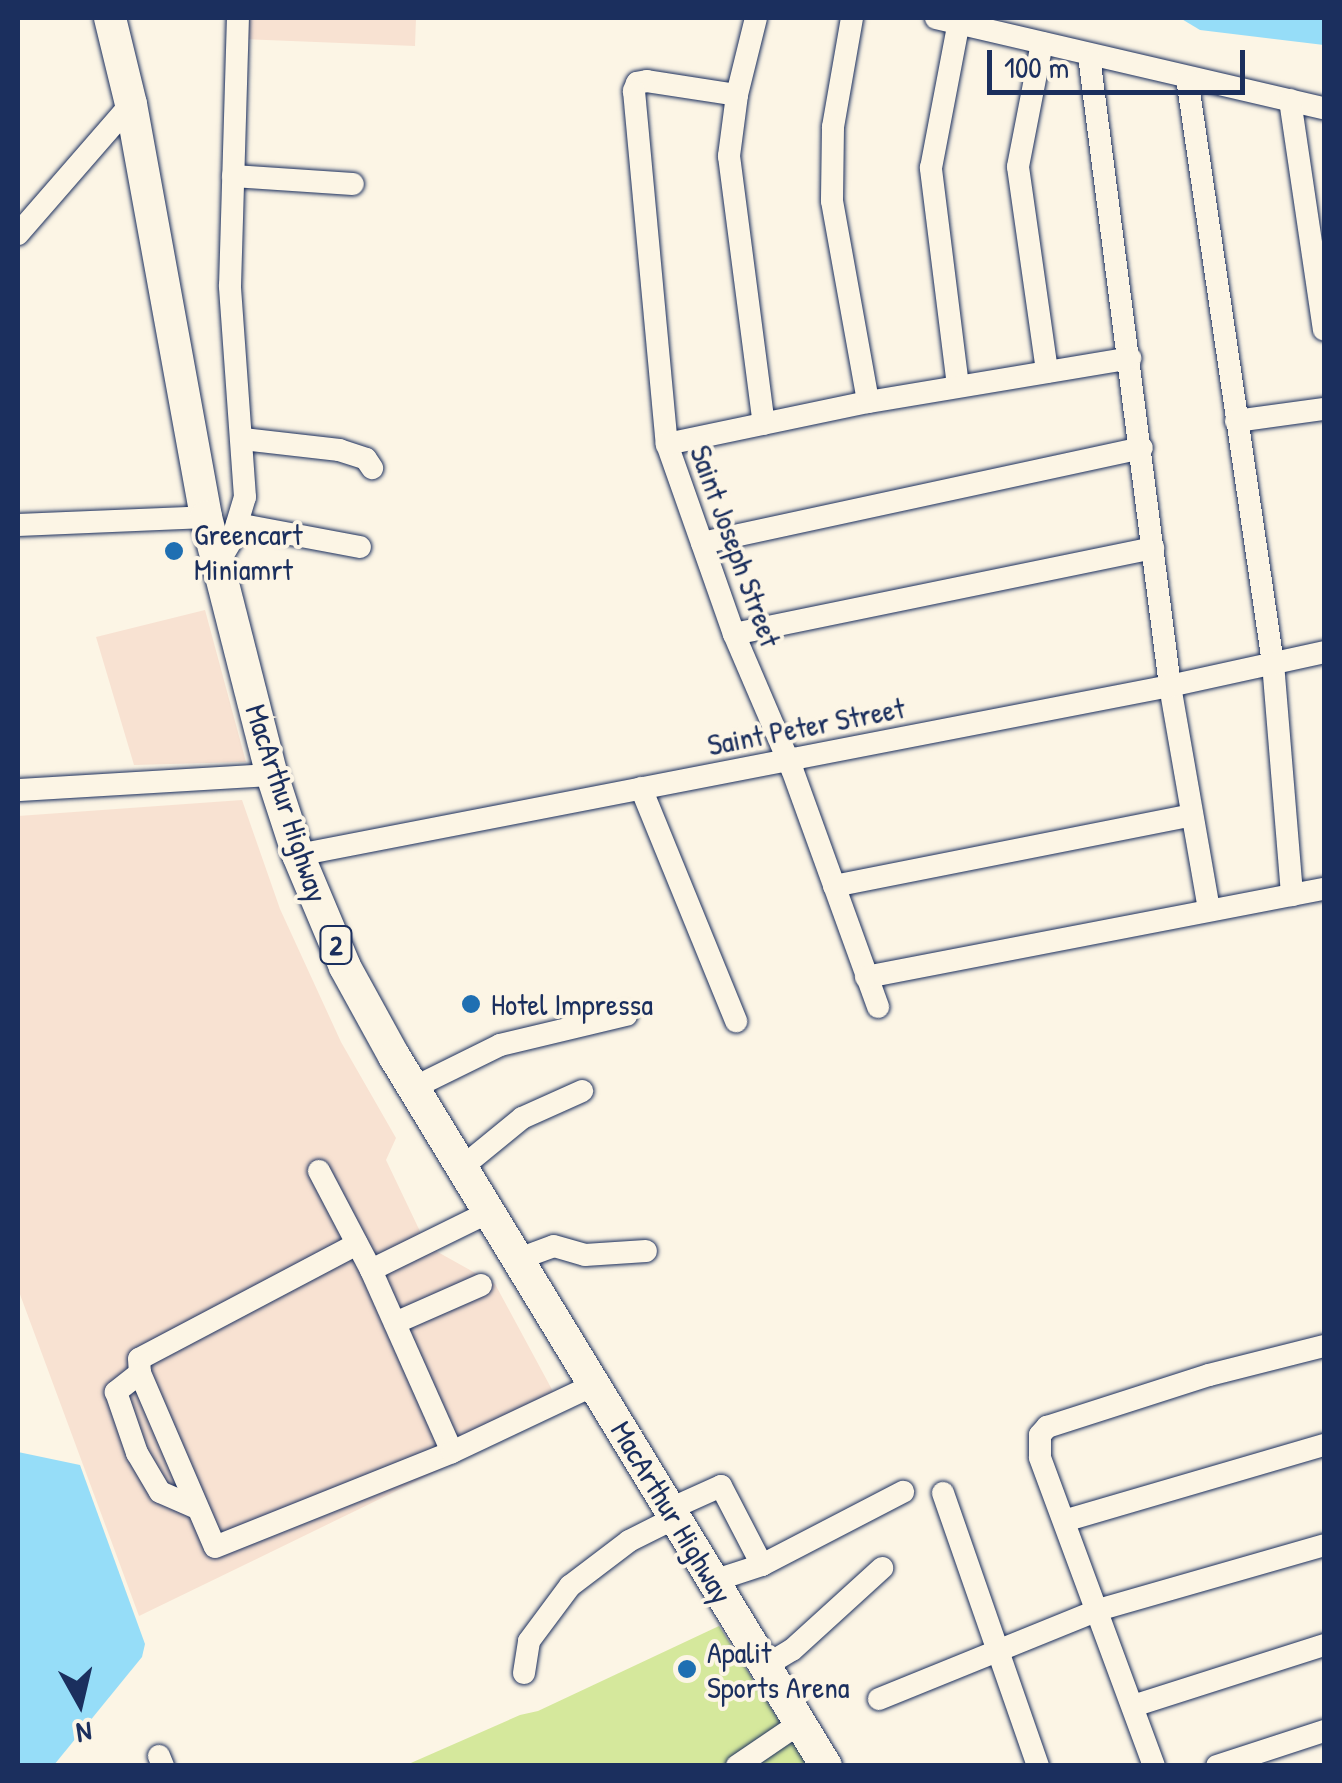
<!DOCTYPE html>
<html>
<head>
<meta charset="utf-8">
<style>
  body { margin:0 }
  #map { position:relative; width:1342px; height:1783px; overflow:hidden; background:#fcf5e5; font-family:"Patrick Hand",sans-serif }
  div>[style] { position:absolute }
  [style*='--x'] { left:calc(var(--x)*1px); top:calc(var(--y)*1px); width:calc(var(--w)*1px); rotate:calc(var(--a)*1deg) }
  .built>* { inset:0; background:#f8e2d2 }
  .green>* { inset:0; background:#d5e89c }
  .water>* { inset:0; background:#96ddf8 }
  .roads { filter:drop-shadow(0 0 2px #1b2f5e) drop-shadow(0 0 2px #1b2f5e) }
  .minor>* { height:22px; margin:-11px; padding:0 11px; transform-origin:11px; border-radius:11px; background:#fcf5e5 }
  .highway>* { height:32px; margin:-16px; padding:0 16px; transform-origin:16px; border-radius:16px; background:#fcf5e5 }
  .dots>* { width:28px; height:28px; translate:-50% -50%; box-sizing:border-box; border:5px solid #fcf5e5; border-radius:50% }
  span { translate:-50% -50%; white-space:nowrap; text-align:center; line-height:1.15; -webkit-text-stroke:8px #fcf5e5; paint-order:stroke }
  .shield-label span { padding:2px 8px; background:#fcf5e5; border:2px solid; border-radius:8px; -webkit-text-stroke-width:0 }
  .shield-label { font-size:28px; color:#1b2f5e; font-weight:700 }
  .poi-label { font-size:30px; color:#1b2f5e }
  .left { translate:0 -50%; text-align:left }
  .street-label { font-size:30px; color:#1b2f5e }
  .frame { position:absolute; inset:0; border:20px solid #1b2f5e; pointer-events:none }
  .north { position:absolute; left:30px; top:1653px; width:100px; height:100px; -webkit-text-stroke:8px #fcf5e5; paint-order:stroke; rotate:172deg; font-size:28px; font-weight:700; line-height:40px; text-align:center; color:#1b2f5e }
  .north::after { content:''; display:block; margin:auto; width:35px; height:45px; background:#1b2f5e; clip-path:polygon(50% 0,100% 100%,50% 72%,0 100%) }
  .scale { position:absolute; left:987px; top:50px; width:258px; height:45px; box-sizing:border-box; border:5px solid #1b2f5e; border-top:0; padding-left:12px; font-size:30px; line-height:35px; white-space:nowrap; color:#1b2f5e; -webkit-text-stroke:8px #fcf5e5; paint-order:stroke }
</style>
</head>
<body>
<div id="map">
  <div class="built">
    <div style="clip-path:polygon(245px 18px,416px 18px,415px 46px,244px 39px)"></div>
    <div style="clip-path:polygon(205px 610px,246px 762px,134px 765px,96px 637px)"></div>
    <div style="clip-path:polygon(242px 800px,280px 909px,341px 1042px,396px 1138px,386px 1160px,427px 1246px,495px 1284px,563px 1410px,139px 1616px,18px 1289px,18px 816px)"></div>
  </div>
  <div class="green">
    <div style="clip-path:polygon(719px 1626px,807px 1765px,404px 1766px,520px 1715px,538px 1711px)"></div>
  </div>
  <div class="water">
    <div style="clip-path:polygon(1180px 18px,1324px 18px,1324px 45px,1200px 30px)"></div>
    <div style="clip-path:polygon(18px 1452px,80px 1465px,145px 1644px,142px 1657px,54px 1765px,18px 1765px)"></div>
  </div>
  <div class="roads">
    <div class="minor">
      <div style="--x:756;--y:18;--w:79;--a:103.9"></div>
      <div style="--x:737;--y:95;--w:62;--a:97.5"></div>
      <div style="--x:729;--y:156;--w:270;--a:82.6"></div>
      <div style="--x:852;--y:18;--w:111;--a:99.9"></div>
      <div style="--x:833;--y:127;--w:74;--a:90.8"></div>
      <div style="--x:832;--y:201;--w:204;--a:79.8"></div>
      <div style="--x:936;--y:18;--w:398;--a:13.1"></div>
      <div style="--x:1042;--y:43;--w:126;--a:101"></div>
      <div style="--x:1018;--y:167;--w:207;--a:81.9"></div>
      <div style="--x:1089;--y:56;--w:635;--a:82.67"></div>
      <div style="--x:1170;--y:686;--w:227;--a:80.1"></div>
      <div style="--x:1187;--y:78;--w:591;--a:81.64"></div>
      <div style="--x:1273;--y:663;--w:233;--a:85.3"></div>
      <div style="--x:737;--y:95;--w:91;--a:-171.2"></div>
      <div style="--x:647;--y:81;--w:10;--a:169"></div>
      <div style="--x:637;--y:83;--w:9;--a:111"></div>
      <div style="--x:634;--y:91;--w:355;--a:84.7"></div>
      <div style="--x:667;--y:444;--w:201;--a:70.6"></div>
      <div style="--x:734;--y:634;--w:147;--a:66.8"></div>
      <div style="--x:792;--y:769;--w:253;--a:70.1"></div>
      <div style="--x:1290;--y:100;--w:232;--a:81.6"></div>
      <div style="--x:233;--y:176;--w:120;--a:3.8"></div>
      <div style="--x:18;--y:234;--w:172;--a:-49"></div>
      <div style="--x:958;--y:386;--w:220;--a:-97.1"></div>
      <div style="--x:931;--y:168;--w:150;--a:-79.2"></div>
      <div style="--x:1236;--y:421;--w:89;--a:-7.8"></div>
      <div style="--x:243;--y:439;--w:97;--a:6.5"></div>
      <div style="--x:339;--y:450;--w:28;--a:18"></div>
      <div style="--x:366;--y:459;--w:11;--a:56"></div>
      <div style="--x:667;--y:444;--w:205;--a:-11.8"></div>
      <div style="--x:868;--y:402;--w:266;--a:-9.5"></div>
      <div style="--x:237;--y:524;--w:125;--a:10.6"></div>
      <div style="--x:18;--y:525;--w:188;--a:-2.4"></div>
      <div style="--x:702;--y:543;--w:450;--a:-12.2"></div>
      <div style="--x:218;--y:563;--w:27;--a:-59"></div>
      <div style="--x:232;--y:540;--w:45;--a:-73.2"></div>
      <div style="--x:245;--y:497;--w:212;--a:-94.1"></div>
      <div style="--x:230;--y:286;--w:268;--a:-88.3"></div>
      <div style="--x:734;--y:634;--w:428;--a:-11.6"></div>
      <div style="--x:641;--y:788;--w:252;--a:67.8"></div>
      <div style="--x:18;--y:790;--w:254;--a:-3.4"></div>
      <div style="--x:298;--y:855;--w:888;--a:-10.97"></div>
      <div style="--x:1170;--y:686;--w:158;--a:-12.4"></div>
      <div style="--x:834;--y:886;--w:365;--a:-11.2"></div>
      <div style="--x:866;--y:977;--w:466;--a:-10.9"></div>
      <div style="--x:413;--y:1088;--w:97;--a:-26.3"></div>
      <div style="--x:500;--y:1045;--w:130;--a:-13.4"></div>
      <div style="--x:461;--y:1168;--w:79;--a:-39.3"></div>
      <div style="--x:522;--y:1118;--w:66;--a:-24.2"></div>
      <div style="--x:319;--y:1171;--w:112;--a:62.3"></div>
      <div style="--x:371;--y:1270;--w:199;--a:66"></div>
      <div style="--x:357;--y:1244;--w:246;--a:152.2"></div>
      <div style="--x:139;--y:1359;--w:14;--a:86"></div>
      <div style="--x:140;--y:1373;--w:189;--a:66.7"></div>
      <div style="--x:215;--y:1547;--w:255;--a:-21.8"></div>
      <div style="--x:452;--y:1452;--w:157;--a:-25.3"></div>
      <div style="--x:516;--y:1260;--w:40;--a:-20.2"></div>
      <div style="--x:554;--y:1246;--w:32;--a:16"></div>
      <div style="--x:585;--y:1255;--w:61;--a:-3.8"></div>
      <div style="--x:371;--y:1270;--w:129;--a:-26.2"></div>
      <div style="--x:395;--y:1323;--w:94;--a:-23.8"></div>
      <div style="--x:140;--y:1373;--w:31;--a:142"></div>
      <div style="--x:116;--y:1392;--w:65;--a:71"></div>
      <div style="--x:137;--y:1453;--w:45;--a:59.5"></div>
      <div style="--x:160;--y:1492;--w:40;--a:23.4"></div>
      <div style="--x:943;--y:1493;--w:289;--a:70.8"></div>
      <div style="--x:670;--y:1509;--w:56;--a:-24.3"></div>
      <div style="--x:721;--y:1486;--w:89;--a:62.6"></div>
      <div style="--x:762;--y:1565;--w:159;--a:-27.4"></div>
      <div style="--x:1067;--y:1520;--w:268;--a:-16.3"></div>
      <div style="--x:713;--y:1581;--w:52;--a:-18.1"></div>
      <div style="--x:765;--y:1666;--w:31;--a:-31"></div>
      <div style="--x:792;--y:1650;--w:122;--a:-42.3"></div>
      <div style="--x:524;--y:1673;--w:32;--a:-81"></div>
      <div style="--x:529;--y:1641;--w:69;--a:-53.3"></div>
      <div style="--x:570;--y:1586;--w:74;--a:-37.3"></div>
      <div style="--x:629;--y:1541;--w:51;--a:-26.6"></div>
      <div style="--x:879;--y:1699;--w:236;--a:-22.1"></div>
      <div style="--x:1098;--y:1610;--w:235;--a:-16"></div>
      <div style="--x:1133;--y:1706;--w:201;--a:-17.7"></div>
      <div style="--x:159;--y:1756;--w:11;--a:68"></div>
      <div style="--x:737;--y:1766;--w:76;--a:-34.3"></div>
      <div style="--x:1154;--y:1766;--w:329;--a:-110.3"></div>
      <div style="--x:1040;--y:1457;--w:22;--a:-90"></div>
      <div style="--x:1040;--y:1435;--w:11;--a:-49"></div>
      <div style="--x:1047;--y:1427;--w:170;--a:-17.8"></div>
      <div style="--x:1209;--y:1375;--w:119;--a:-14.2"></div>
      <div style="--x:1217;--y:1766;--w:113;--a:-18.1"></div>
    </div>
    <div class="highway">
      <div style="--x:110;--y:18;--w:89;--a:76.3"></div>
      <div style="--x:131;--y:104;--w:420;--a:79.7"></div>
      <div style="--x:206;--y:517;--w:266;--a:75.7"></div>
      <div style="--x:272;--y:775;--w:84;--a:72"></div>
      <div style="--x:298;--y:855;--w:121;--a:67.2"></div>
      <div style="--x:345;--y:967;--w:102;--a:61.2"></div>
      <div style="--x:394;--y:1056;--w:831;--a:58.68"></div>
    </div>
  </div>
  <div class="dots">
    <div style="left:174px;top:551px;background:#1f6fb2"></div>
    <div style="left:471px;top:1004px;background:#1f6fb2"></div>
    <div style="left:687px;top:1669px;background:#1f6fb2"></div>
  </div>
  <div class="shield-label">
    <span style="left:336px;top:945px">2</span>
  </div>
  <div class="poi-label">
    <span class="left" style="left:194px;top:551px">Greencart<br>Miniamrt</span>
    <span class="left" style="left:491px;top:1004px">Hotel Impressa</span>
    <span class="left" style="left:707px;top:1669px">Apalit<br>Sports Arena</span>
  </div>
  <div class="street-label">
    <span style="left:736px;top:546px;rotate:70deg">Saint Joseph Street</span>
    <span style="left:806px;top:726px;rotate:-11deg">Saint Peter Street</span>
    <span style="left:287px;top:803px;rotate:72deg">MacArthur Highway</span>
    <span style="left:672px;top:1512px;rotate:59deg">MacArthur Highway</span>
  </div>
  <div class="frame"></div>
  <div class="north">N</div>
  <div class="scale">100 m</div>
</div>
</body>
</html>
